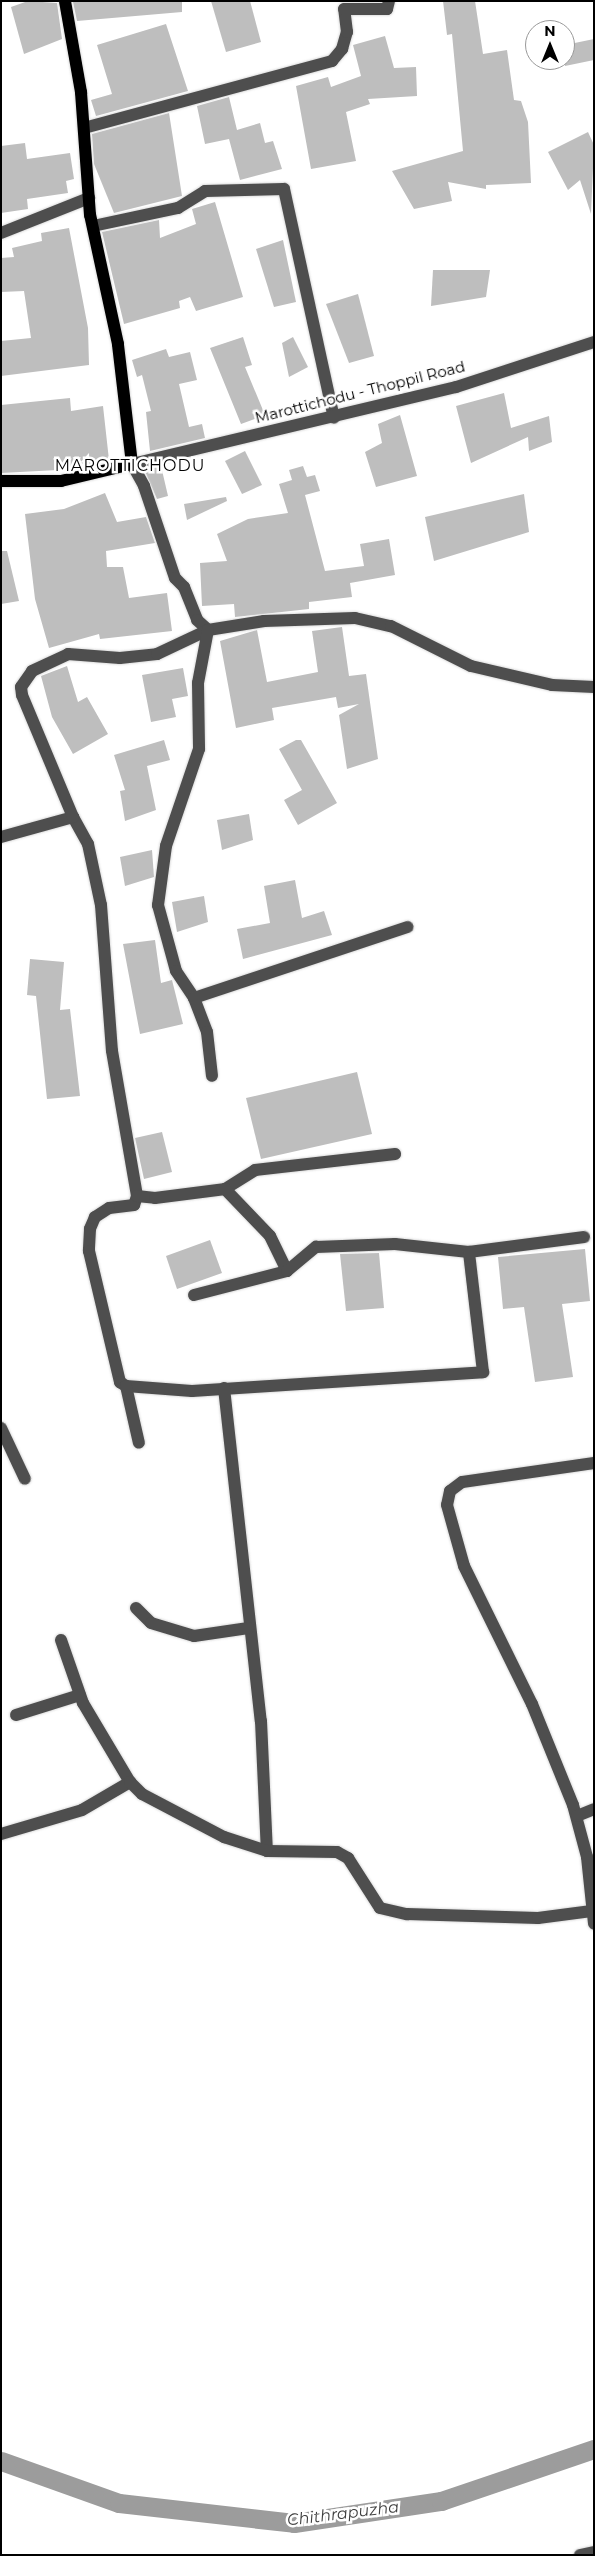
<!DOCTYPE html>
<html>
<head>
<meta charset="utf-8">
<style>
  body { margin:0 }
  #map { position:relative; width:595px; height:2556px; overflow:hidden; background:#fff; font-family:Montserrat,sans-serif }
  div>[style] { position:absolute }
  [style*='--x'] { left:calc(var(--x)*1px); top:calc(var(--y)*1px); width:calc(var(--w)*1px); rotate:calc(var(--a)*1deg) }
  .canal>* { height:19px; margin:-9.5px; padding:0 9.5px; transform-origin:9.5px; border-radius:9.5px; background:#9c9c9c }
  .building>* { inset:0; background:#bebebe }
  .roads { filter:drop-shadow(0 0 1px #dbdbdb) drop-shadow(0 0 1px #dbdbdb) }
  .minor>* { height:12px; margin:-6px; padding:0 6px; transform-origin:6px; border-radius:6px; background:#4e4e4e }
  .major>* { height:12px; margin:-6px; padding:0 6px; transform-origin:6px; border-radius:6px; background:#000 }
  span { translate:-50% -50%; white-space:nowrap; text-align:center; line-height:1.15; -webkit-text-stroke:5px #fff; paint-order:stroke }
  .street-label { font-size:15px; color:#000 }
  .neighbourhood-label { font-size:16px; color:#000; letter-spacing:1px }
  .water-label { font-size:16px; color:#3d3d3d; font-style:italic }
  .frame { position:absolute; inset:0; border:2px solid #000; pointer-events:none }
  .north { position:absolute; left:525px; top:20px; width:50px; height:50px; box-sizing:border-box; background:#fff; border:1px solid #999; border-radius:50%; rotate:0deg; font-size:14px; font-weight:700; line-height:20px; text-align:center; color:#000 }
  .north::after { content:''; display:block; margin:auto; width:18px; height:22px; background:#000; clip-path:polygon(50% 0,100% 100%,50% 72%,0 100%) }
</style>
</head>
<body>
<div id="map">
  <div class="canal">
    <div style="--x:1;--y:2461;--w:125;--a:19.6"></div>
    <div style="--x:119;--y:2503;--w:176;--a:6.5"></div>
    <div style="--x:294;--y:2523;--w:149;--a:-8.5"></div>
    <div style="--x:441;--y:2501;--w:162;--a:-18.8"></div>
  </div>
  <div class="building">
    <div style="clip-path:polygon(28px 1px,57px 3px,62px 39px,24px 54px,11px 7px)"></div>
    <div style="clip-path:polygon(182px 1px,182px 12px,77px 21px,73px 2px)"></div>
    <div style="clip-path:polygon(211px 1px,250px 1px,261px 42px,226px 52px)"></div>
    <div style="clip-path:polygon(443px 1px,475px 1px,483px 54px,507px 50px,514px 100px,521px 101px,528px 122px,531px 183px,486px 185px,486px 189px,448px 182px,452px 201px,414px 209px,392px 171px,463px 151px,452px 34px,447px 35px)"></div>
    <div style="clip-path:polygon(166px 24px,188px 91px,96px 116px,91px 100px,112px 94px,97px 45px)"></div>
    <div style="clip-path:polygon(385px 36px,394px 68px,416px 67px,417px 96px,368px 99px,370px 104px,346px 112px,356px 161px,311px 169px,296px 86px,328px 77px,331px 87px,361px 76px,353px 45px)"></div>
    <div style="clip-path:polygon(594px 39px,594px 60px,565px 66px,565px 45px)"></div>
    <div style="clip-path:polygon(229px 97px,237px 130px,260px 123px,265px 143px,273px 141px,282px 169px,240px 180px,229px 139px,205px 144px,197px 106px)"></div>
    <div style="clip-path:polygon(169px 113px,182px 196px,114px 213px,94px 164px,92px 134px)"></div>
    <div style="clip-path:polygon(588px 132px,594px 145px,591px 214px,580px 180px,568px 190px,548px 152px)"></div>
    <div style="clip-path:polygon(25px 143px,27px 159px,70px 153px,74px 179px,66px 181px,68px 193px,27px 199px,28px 209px,1px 213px,1px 146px)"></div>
    <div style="clip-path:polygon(215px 202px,243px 297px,196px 311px,190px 297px,179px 301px,180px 308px,124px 324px,102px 232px,159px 220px,160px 238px,196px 224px,192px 209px)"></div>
    <div style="clip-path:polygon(69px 228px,88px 328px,89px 365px,1px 376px,1px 341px,31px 338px,24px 291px,1px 292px,1px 258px,14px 257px,12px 248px,42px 241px,41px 233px)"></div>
    <div style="clip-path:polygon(283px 240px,296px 302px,274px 307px,256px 249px)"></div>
    <div style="clip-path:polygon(433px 270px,490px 270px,486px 297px,431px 306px)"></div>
    <div style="clip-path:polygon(358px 294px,374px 356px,349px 363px,326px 304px)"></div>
    <div style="clip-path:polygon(243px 337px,252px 365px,245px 367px,265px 415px,241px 424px,210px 348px)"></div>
    <div style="clip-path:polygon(293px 337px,308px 367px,289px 377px,282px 343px)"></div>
    <div style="clip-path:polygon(166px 349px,169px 357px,190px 352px,197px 380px,179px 384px,189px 427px,202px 424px,205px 438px,150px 451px,146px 412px,151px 411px,142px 375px,137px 377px,132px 360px)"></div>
    <div style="clip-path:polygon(504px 393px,511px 428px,549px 416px,552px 442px,529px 451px,528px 437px,471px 463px,456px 406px)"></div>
    <div style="clip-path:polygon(70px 398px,71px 411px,103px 406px,109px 460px,77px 469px,1px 473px,1px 405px)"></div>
    <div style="clip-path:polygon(400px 415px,417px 476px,376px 487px,365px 452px,382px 443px,378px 424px)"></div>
    <div style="clip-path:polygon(245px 451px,262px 485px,242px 494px,225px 461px)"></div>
    <div style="clip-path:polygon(161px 466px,168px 496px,157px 499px,144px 469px)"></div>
    <div style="clip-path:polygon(303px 466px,307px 477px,315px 475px,320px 491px,305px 495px,325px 571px,364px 566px,360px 544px,389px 539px,395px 575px,350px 583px,352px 597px,309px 602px,309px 609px,235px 617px,234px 604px,202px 606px,200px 563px,227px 561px,217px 534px,248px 519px,288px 513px,279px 484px,292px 480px,289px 470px)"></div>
    <div style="clip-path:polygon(105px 493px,117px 522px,146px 517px,155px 543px,106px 551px,107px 567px,123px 567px,129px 598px,167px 593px,172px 631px,100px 639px,99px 634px,49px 648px,35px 599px,25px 514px,64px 509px)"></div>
    <div style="clip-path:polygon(524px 494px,529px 532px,434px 561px,425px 517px)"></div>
    <div style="clip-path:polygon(226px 497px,227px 501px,187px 520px,184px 504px)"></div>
    <div style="clip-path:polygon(1px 551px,7px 551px,19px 601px,1px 604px)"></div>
    <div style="clip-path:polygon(342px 627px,349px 676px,366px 674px,378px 759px,347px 769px,339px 715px,359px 704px,338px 708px,336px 697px,272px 708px,274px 720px,236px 728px,220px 641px,257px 630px,267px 682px,318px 672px,312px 631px)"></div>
    <div style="clip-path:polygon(67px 666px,78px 702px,87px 697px,108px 734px,73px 754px,52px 717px,41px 676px)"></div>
    <div style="clip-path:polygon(183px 668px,188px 696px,172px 699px,176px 717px,151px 722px,142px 675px)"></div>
    <div style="clip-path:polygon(164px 740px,170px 760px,147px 766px,156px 810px,125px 821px,120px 791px,125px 790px,114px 755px)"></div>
    <div style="clip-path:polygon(296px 740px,301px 740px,337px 803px,298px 825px,284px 800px,302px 790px,279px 749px)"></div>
    <div style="clip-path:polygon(249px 814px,253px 840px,222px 850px,217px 820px)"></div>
    <div style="clip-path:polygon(152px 850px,154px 877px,125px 886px,120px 857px)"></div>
    <div style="clip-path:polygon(295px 880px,302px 918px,324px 911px,332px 935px,243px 959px,237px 929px,270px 923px,264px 886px)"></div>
    <div style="clip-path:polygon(204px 896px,208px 922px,177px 932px,172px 902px)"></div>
    <div style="clip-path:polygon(155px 940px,161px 983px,172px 980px,183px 1024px,140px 1034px,123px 944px)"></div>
    <div style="clip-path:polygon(30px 959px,64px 962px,60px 1010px,70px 1009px,80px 1096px,47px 1099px,36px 996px,27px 995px)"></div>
    <div style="clip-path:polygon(357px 1072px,372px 1134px,261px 1159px,246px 1098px)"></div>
    <div style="clip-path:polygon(162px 1132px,172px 1172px,144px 1179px,135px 1138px)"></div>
    <div style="clip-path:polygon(210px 1240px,222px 1273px,177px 1289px,166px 1256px)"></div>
    <div style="clip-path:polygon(585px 1249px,590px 1301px,562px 1304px,573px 1377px,535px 1382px,524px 1307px,503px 1309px,498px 1257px)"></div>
    <div style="clip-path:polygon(379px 1253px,384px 1308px,346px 1311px,340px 1254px)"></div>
  </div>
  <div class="roads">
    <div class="minor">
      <div style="--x:84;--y:128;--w:257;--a:-15.1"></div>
      <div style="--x:332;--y:61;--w:16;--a:-50"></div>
      <div style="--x:342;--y:49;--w:18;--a:-74"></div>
      <div style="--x:347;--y:32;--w:23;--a:-97"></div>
      <div style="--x:344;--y:9;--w:43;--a:0"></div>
      <div style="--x:387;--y:9;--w:8;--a:-76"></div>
      <div style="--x:93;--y:226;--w:87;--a:-12"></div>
      <div style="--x:178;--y:208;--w:32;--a:-32"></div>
      <div style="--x:205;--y:191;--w:79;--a:-1.5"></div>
      <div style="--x:284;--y:189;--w:234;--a:77.7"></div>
      <div style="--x:1;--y:233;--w:95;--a:-21.7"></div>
      <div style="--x:594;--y:342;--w:145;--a:161.9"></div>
      <div style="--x:456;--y:387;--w:333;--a:166.6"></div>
      <div style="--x:132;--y:464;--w:25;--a:61"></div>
      <div style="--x:144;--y:486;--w:97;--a:71.4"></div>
      <div style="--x:175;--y:578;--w:13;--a:45"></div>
      <div style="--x:184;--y:587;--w:35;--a:68"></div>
      <div style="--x:197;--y:620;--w:15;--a:42"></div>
      <div style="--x:208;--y:630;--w:57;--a:-9.1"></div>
      <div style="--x:264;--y:621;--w:91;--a:-1.9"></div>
      <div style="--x:355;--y:618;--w:37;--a:13"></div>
      <div style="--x:391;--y:626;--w:89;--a:26.6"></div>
      <div style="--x:471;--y:666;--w:83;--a:13.2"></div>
      <div style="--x:552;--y:685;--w:42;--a:2.7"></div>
      <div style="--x:73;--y:817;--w:31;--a:61"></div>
      <div style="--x:88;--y:844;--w:62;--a:78"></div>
      <div style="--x:101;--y:905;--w:146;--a:85.7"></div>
      <div style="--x:112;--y:1051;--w:147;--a:80.2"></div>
      <div style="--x:137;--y:1196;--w:9;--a:108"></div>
      <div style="--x:134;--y:1205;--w:25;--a:173"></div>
      <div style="--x:109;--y:1208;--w:17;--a:147"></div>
      <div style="--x:95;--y:1217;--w:13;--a:113"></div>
      <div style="--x:90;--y:1229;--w:22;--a:93"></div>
      <div style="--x:89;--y:1251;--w:135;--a:76.7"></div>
      <div style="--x:120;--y:1382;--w:7;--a:34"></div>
      <div style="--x:126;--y:1386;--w:66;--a:4.3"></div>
      <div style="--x:192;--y:1391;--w:292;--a:-3.7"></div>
      <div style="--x:483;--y:1372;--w:121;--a:-96.7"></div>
      <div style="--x:1;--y:837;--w:75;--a:-15.5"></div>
      <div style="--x:73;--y:817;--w:132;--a:-112.7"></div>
      <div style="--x:22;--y:695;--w:8;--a:-97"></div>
      <div style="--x:21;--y:687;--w:19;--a:-55"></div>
      <div style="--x:32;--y:671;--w:40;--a:-25"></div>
      <div style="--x:68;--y:654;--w:52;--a:4.4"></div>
      <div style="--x:120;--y:658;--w:37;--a:-6"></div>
      <div style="--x:157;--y:654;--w:56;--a:-25.2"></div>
      <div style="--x:208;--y:630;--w:54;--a:100.7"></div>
      <div style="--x:198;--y:683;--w:66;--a:89.1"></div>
      <div style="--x:199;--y:749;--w:102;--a:108.8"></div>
      <div style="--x:166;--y:846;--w:60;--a:97.7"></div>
      <div style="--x:158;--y:905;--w:68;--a:74.7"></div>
      <div style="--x:176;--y:971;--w:32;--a:56"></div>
      <div style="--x:194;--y:998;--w:36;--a:69"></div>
      <div style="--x:207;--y:1032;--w:44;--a:83.5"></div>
      <div style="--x:194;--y:998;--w:225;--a:-18.4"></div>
      <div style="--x:225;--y:1189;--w:36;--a:-32"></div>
      <div style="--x:255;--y:1170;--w:141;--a:-6.5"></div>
      <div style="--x:137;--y:1196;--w:18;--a:6"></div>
      <div style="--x:155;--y:1198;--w:71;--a:-7.3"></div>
      <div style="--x:225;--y:1189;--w:65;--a:46.2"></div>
      <div style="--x:270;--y:1236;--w:39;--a:64"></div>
      <div style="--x:194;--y:1295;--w:96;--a:-14.5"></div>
      <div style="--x:287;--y:1271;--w:38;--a:-40"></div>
      <div style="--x:316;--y:1247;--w:79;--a:-2.2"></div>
      <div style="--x:395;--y:1244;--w:74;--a:6.2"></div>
      <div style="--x:469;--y:1252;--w:116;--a:-7.4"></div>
      <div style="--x:126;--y:1386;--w:58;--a:77.2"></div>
      <div style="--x:224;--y:1388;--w:335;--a:83.7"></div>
      <div style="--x:261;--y:1721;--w:130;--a:87.4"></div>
      <div style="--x:267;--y:1851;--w:70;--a:0.8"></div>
      <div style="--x:337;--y:1852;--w:13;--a:29"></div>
      <div style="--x:348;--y:1858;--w:59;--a:57.4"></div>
      <div style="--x:380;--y:1908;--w:28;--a:13"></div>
      <div style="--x:407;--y:1914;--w:131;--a:1.7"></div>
      <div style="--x:538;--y:1918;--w:54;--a:-7.4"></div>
      <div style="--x:1;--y:1428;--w:56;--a:64.8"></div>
      <div style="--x:594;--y:1463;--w:133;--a:171.8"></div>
      <div style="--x:462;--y:1482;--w:15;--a:143"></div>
      <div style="--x:450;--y:1491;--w:14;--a:102"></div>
      <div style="--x:447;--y:1505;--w:63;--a:74.4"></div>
      <div style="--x:464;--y:1566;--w:154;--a:63.8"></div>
      <div style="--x:532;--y:1704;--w:109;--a:67.9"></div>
      <div style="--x:573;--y:1805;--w:54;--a:74.9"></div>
      <div style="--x:587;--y:1857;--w:67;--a:84"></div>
      <div style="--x:136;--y:1608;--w:21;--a:45"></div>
      <div style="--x:151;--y:1623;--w:45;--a:16.8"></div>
      <div style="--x:194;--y:1636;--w:55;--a:-8.4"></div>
      <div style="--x:61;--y:1640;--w:67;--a:70.8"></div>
      <div style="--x:83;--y:1703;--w:92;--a:59.3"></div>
      <div style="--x:16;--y:1715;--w:67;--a:-17.4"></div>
      <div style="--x:577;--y:1816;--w:18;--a:-22"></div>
      <div style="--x:1;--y:1834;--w:84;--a:-16.5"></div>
      <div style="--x:82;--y:1810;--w:56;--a:-30.3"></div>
      <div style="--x:130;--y:1782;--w:17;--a:45"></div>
      <div style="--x:142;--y:1794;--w:93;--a:27.7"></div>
      <div style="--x:224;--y:1837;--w:45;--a:18"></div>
      <div style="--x:580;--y:2555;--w:14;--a:-12"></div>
    </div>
    <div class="major">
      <div style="--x:1;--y:481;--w:60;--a:0"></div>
      <div style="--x:61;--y:481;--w:73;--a:-13.5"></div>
      <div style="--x:132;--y:464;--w:121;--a:-96.7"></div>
      <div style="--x:118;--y:344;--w:132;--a:-102.2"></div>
      <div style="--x:90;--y:215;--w:123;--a:-94.2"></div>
      <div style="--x:81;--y:92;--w:92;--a:-100"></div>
    </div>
  </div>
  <div class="street-label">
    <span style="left:360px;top:392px;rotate:-14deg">Marottichodu - Thoppil Road</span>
  </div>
  <div class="neighbourhood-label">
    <span style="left:130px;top:466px">MAROTTICHODU</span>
  </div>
  <div class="water-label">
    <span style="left:343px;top:2514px;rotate:-7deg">Chithrapuzha</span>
  </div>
  <div class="frame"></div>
  <div class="north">N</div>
</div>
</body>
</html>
